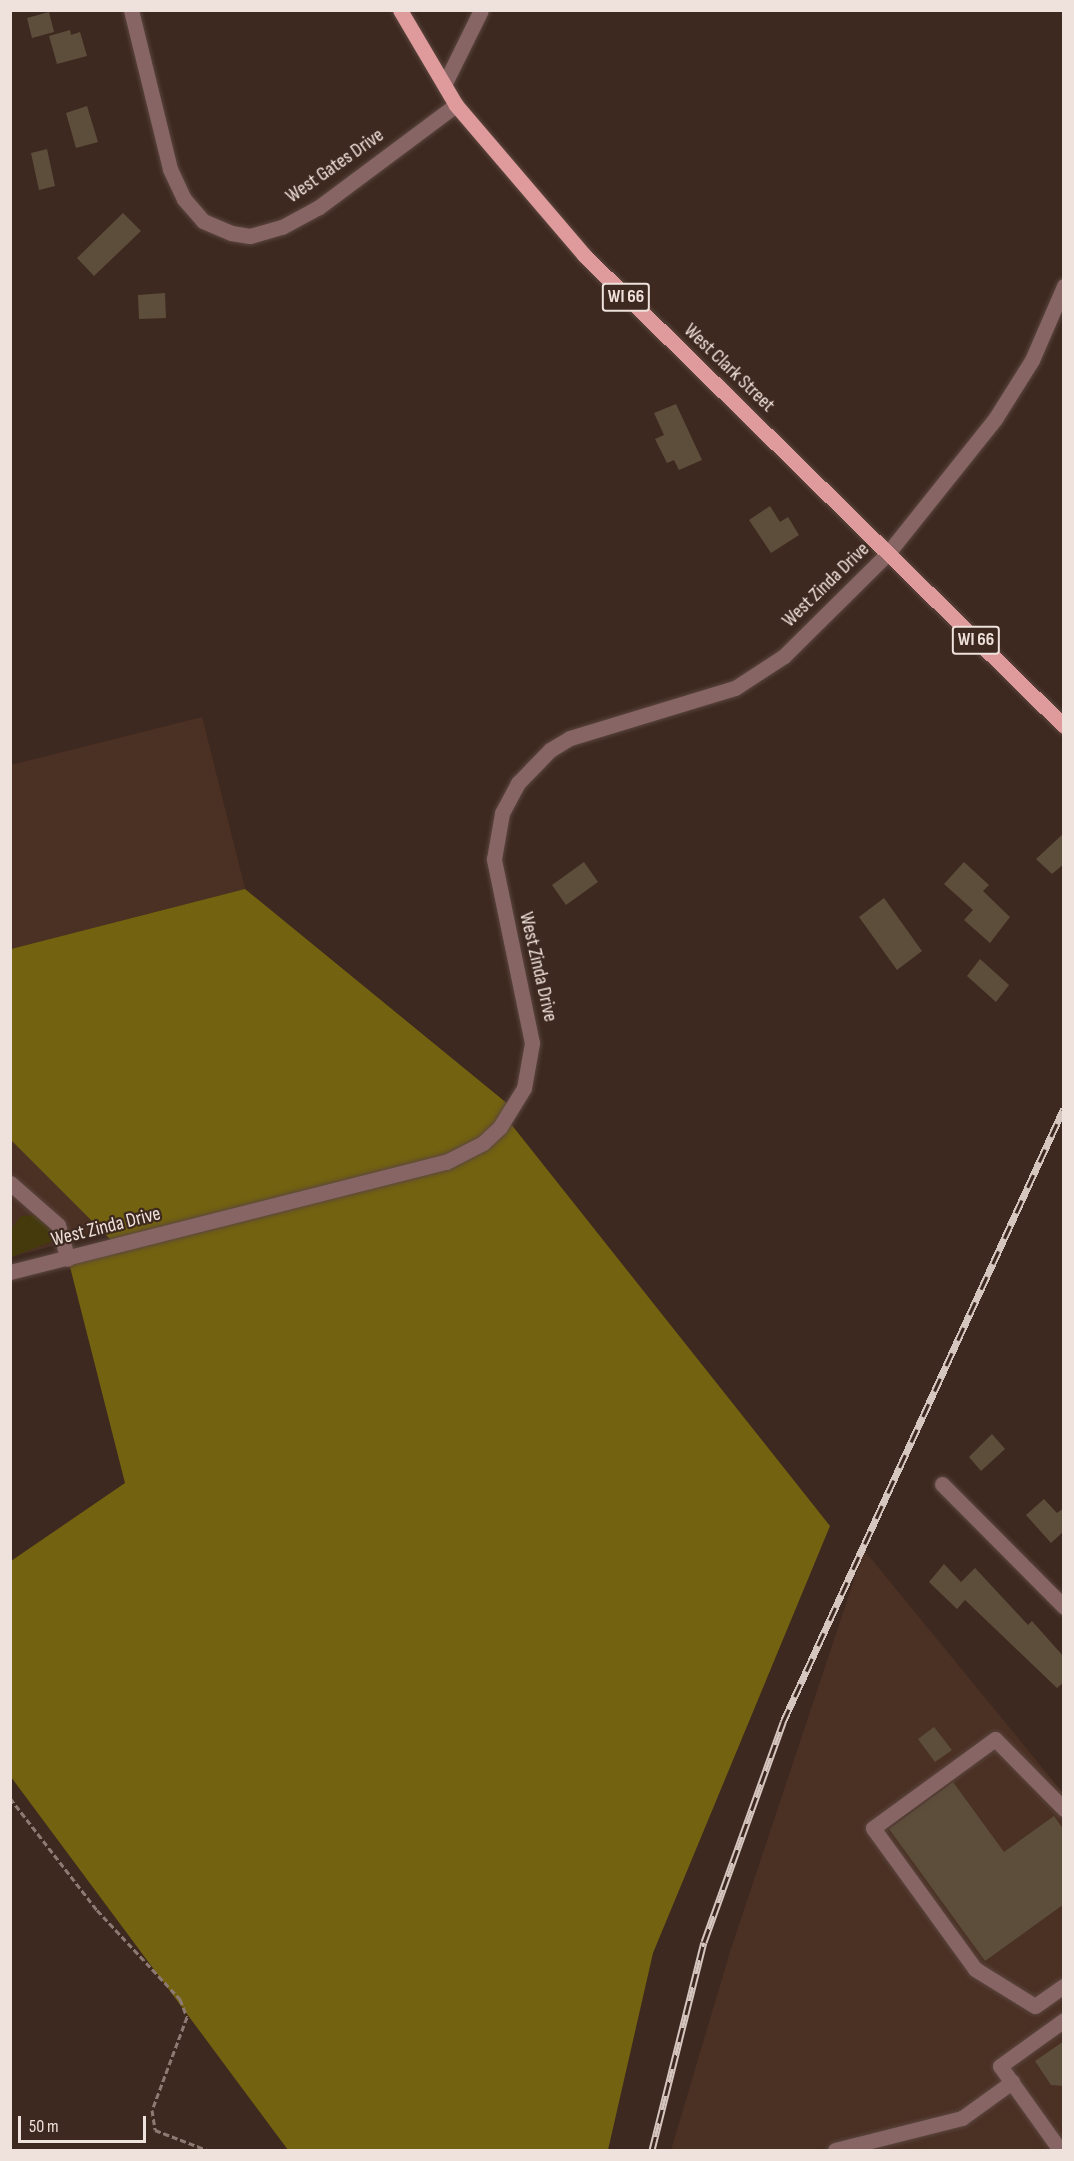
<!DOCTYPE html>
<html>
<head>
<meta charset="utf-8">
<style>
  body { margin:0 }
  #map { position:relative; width:1074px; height:2161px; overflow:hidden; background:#3e2920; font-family:"Sofia Sans Condensed",sans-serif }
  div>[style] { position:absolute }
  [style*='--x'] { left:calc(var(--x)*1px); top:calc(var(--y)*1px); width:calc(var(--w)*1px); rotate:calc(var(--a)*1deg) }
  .built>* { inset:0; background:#4b3024 }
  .green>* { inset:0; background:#443a0c }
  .forest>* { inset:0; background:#736210 }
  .building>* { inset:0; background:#5d4e3b }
  .path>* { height:3px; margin-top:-1.5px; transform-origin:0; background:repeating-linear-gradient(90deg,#8c7a73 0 6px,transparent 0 9px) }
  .roads { filter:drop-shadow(0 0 2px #5a463e) drop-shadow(0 0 2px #5a463e) }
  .minor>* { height:15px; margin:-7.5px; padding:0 7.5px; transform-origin:7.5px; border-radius:7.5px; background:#876565 }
  .major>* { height:15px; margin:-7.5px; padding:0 7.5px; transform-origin:7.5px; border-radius:7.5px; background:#df9a9b }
  .rail>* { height:7px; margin-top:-3.5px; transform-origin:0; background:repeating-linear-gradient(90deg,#3e2920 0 14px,#d5c6bf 0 28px); box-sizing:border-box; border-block:2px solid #d5c6bf }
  span { translate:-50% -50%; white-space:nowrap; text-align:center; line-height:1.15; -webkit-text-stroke:4.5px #3e2920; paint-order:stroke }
  .shield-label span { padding:2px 4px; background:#3e2920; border:2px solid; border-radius:4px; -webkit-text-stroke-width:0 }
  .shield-label { font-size:18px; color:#efe1db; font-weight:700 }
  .street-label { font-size:20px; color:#efe1db }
  .frame { position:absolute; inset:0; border:12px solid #efe1db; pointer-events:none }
  .scale { position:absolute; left:18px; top:2116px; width:128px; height:27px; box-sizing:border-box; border:3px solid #efe1db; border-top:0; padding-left:8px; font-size:18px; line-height:21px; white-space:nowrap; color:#efe1db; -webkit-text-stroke:4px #3e2920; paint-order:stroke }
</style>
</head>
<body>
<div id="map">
  <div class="built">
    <div style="clip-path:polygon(202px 717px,245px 889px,11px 949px,11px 765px)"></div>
    <div style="clip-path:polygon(11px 1139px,106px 1232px,11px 1257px)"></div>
    <div style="clip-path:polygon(864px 1550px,1063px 1793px,1063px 2150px,671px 2150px,730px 1952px)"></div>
  </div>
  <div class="green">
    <div style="clip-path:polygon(36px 1215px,52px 1230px,51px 1242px,11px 1257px,11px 1229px,21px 1216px)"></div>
  </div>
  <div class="forest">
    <div style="clip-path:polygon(245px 889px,514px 1109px,507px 1119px,830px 1526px,653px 1953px,608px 2150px,288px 2150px,11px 1777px,11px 1561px,125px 1483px,68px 1259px,117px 1246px,11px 1140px,11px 949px)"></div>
  </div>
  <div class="building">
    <div style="clip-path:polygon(49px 12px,54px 32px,32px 38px,27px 18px)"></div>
    <div style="clip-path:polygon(70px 30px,71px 35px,80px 32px,87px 56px,57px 64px,49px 36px)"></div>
    <div style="clip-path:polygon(87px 106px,98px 142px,76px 148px,66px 113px)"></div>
    <div style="clip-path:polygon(47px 149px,55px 186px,39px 190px,31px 153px)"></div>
    <div style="clip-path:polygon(123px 213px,141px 231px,94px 276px,77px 258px)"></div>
    <div style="clip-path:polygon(165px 293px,166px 318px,139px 319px,138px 295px)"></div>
    <div style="clip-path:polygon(676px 404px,702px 460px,679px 470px,674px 460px,667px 463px,655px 439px,664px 435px,654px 413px)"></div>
    <div style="clip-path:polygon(770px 506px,780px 522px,788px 517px,799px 535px,771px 553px,749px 520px)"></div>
    <div style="clip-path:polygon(1064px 833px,1064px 864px,1052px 874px,1036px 859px)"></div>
    <div style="clip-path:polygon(584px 862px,598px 882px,566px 905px,552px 885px)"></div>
    <div style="clip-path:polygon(964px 862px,989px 885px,983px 891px,1010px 917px,990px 943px,964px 920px,973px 910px,944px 884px)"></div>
    <div style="clip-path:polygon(884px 898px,922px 951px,897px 970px,859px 917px)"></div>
    <div style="clip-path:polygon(980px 959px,1009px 985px,996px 1002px,967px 976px)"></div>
    <div style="clip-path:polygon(992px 1434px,1005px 1449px,981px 1471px,969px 1457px)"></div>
    <div style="clip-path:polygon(1044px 1499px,1057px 1513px,1064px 1508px,1064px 1531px,1051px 1543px,1026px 1515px)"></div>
    <div style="clip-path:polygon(944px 1564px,961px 1582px,975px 1568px,1028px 1625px,1032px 1621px,1064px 1657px,1064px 1682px,1057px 1688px,965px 1600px,957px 1609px,929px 1582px)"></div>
    <div style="clip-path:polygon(934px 1727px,952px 1750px,935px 1762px,918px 1739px)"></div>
    <div style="clip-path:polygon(953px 1782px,1004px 1852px,1054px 1816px,1064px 1830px,1064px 1904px,985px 1961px,889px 1829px)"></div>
    <div style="clip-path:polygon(1064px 2041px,1064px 2086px,1051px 2085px,1035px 2061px)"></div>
  </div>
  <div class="path">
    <div style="--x:10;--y:1798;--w:142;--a:52.2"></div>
    <div style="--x:97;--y:1910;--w:122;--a:47"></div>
    <div style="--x:180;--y:1999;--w:19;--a:69"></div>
    <div style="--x:187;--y:2017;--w:99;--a:110.6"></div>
    <div style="--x:152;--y:2110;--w:20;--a:81"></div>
    <div style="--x:155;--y:2130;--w:56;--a:21"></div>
  </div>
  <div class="roads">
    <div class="minor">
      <div style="--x:131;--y:10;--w:164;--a:76.2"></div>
      <div style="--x:170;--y:169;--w:33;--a:65"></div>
      <div style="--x:184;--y:199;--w:29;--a:49"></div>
      <div style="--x:203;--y:221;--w:30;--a:23"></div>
      <div style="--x:231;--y:233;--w:19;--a:9"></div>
      <div style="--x:250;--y:236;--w:33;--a:-16"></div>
      <div style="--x:282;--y:227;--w:42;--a:-28.4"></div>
      <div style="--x:319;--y:207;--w:171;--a:-36.7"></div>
      <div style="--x:445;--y:83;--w:81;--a:-63.7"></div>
      <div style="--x:10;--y:1183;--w:64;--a:41.2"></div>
      <div style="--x:58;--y:1225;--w:35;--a:74"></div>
      <div style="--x:10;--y:1272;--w:450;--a:-14.2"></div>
      <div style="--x:446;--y:1162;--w:42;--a:-27.2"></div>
      <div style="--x:483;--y:1143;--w:23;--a:-43"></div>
      <div style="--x:500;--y:1127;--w:46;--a:-58.4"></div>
      <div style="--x:524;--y:1088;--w:46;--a:-79.9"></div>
      <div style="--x:532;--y:1043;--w:188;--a:-101.7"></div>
      <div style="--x:494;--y:859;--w:47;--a:-80.1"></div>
      <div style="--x:502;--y:813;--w:34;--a:-62"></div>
      <div style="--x:518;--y:783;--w:46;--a:-45.9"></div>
      <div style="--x:550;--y:750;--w:23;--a:-31"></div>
      <div style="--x:570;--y:738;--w:172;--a:-16.9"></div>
      <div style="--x:735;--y:688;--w:59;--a:-33.1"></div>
      <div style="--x:784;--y:656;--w:146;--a:-44.7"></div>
      <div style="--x:888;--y:553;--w:171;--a:-51.4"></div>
      <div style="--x:995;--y:419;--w:70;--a:-57.9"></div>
      <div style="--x:1032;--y:360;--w:81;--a:-66.6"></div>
      <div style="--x:942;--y:1484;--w:173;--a:45.2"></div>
      <div style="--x:1064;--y:1809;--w:98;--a:-134.6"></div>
      <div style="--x:995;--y:1739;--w:151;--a:143.9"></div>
      <div style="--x:873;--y:1828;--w:174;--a:54.1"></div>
      <div style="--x:975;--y:1969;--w:70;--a:31.7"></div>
      <div style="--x:1035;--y:2006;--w:35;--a:-35"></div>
      <div style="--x:835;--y:2150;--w:131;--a:-14.1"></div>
      <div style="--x:962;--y:2118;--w:62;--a:-35.8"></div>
      <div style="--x:1060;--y:2150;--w:103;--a:-125.5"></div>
      <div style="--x:1000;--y:2066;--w:79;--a:-35.7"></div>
    </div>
    <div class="major">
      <div style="--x:400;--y:10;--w:110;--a:59.5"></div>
      <div style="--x:456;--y:105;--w:197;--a:49.5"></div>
      <div style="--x:584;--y:255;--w:672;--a:44.46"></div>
    </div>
  </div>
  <div class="rail">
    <div style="--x:652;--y:2150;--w:214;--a:-76"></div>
    <div style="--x:704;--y:1942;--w:234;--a:-70.2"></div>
    <div style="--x:783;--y:1722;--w:675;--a:-65.41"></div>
  </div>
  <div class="shield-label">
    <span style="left:626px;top:297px">WI 66</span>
    <span style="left:976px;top:640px">WI 66</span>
  </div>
  <div class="street-label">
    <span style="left:335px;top:166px;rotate:-35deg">West Gates Drive</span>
    <span style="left:729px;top:368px;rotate:44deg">West Clark Street</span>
    <span style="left:826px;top:585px;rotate:-44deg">West Zinda Drive</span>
    <span style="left:538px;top:967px;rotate:77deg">West Zinda Drive</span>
    <span style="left:106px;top:1227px;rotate:-14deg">West Zinda Drive</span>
  </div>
  <div class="frame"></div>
  <div class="scale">50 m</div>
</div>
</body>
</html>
